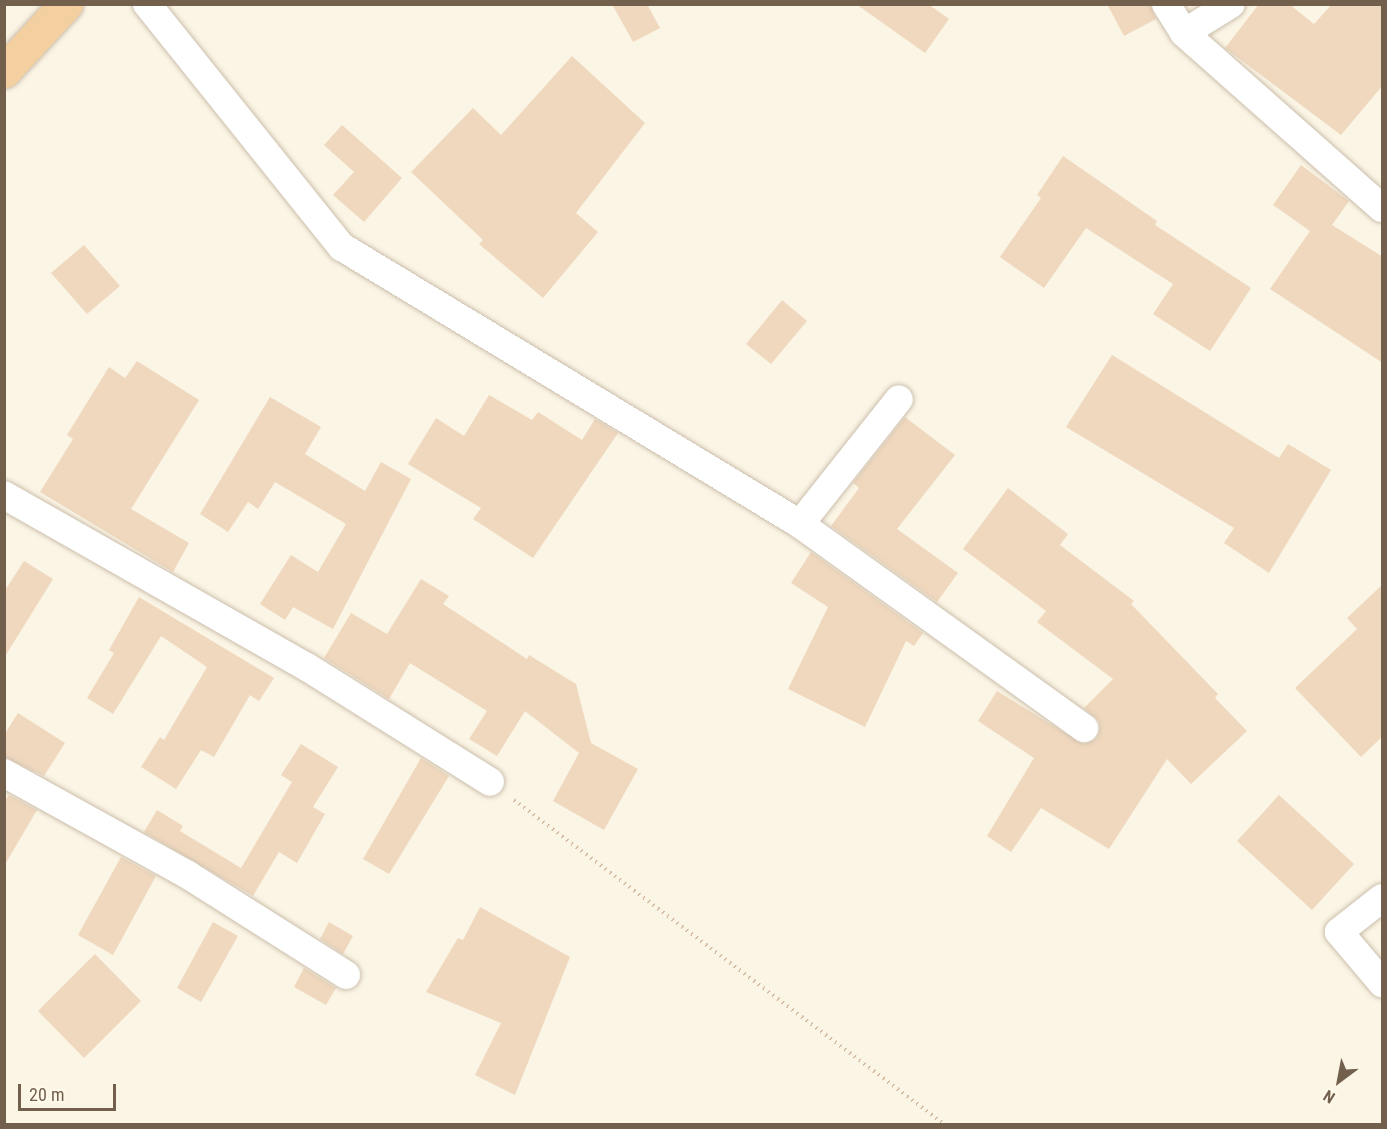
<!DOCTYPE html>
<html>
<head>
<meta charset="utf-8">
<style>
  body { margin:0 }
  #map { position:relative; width:1387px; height:1129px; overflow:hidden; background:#fbf5e5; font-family:"Roboto Condensed",sans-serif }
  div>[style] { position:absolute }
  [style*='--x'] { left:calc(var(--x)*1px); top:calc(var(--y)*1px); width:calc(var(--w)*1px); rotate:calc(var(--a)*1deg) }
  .building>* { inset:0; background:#efd8be }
  .path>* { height:4px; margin-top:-2px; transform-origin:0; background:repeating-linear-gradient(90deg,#d4bba2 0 1.5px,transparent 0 6px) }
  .roads { filter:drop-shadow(0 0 2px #ccbeac) drop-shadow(0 0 2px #ccbeac) }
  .minor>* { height:28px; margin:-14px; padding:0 14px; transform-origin:14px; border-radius:14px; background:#fff }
  .trunk>* { height:33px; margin:-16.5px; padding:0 16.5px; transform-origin:16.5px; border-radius:16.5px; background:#f4d0a0 }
  span { translate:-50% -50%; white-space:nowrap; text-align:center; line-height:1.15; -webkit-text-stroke:4.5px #fef9eb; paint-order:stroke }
  .frame { position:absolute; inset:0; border:6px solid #725f4c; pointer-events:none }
  .north { position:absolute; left:1309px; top:1051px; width:60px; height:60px; -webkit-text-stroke:4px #fef9eb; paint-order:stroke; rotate:212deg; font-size:16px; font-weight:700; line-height:24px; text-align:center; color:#725f4c }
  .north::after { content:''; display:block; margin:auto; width:21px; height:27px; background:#725f4c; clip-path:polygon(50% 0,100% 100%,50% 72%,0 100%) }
  .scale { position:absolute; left:18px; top:1084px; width:98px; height:27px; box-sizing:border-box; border:3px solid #725f4c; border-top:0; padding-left:8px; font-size:18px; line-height:21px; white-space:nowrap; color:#725f4c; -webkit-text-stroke:4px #fef9eb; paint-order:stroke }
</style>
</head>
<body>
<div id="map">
  <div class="building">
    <div style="clip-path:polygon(612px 4px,647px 4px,660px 28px,633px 42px)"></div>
    <div style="clip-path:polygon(856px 4px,928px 4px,949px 19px,925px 53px)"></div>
    <div style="clip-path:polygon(1107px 4px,1150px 4px,1156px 19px,1124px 36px)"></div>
    <div style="clip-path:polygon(1259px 4px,1289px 4px,1314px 24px,1332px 4px,1383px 4px,1383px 85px,1341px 135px,1225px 48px)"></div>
    <div style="clip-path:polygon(572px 56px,645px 123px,576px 213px,598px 232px,543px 298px,479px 244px,483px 240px,411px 172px,473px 108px,501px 135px)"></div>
    <div style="clip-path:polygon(342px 125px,402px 178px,364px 222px,333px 195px,354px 172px,324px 145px)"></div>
    <div style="clip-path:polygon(1063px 156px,1157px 221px,1155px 225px,1251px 288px,1210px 351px,1153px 314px,1173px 284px,1086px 228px,1044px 288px,1000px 257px,1041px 198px,1037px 195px)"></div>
    <div style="clip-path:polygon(1301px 165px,1349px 201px,1332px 225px,1383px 257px,1383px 363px,1270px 289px,1310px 231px,1273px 205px)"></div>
    <div style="clip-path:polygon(84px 245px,120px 286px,87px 314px,51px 273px)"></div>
    <div style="clip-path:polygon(782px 300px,807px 321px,771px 364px,746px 344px)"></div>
    <div style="clip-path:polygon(1112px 355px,1279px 458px,1288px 444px,1331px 470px,1269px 573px,1224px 543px,1234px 528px,1066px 427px)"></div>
    <div style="clip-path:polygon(137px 361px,199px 400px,131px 509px,189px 543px,173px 572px,40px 492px,73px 439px,67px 435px,109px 367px,125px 378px)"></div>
    <div style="clip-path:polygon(489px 395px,532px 420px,538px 412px,582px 440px,595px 419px,618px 433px,533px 558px,473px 519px,481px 508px,408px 464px,436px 418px,464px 436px)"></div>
    <div style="clip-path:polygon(270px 397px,321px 427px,305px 454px,365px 491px,381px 462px,411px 479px,333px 629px,293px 607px,285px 620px,260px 604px,291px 555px,318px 572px,346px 524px,275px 482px,258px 509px,248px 502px,228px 532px,200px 514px)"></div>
    <div style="clip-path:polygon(905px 417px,955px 455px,897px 529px,958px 573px,937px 602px,831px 526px,859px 488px,853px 483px)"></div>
    <div style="clip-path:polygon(1008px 488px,1068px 534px,1060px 545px,1134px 601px,1131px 604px,1218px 694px,1215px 698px,1247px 731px,1191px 784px,1167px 759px,1109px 849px,1041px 808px,1011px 852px,987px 836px,1034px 758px,978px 721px,997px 691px,1083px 744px,1097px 738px,1100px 729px,1099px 721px,1084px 708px,1113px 679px,1037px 622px,1046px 611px,963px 549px)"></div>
    <div style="clip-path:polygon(811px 552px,923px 633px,914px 646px,906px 641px,865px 727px,788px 689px,828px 607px,791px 583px)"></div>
    <div style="clip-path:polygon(24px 561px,53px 579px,4px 658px,4px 592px)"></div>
    <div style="clip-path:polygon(421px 579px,449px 596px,443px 604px,527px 659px,529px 655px,576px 684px,591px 743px,638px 769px,604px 830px,553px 801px,579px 753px,525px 711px,497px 756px,469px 739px,487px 711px,410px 663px,389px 699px,324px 658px,351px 613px,387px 634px)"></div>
    <div style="clip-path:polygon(1383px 584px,1383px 736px,1361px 757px,1295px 688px,1357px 629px,1347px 618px)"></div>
    <div style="clip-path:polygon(139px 597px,274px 678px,259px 701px,250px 695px,214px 757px,201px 750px,176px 789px,141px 767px,160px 737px,164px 740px,207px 667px,161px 636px,113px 714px,87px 698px,114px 653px,109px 650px)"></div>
    <div style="clip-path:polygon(18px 713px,65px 743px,44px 776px,4px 757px,4px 735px)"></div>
    <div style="clip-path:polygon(301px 744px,338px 767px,313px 807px,325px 814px,297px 863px,279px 852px,253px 896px,144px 832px,157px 810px,183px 826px,180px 831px,241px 868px,292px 782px,281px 775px)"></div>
    <div style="clip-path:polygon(421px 758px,449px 776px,389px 874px,363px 859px)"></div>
    <div style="clip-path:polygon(9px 795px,37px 810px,4px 866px,4px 802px)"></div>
    <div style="clip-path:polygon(1279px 795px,1354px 864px,1312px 910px,1237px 841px)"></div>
    <div style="clip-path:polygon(121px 857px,156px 876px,113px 955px,78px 935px)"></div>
    <div style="clip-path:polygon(480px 907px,570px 957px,515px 1095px,475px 1075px,501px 1023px,426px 992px,458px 938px,463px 940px)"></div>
    <div style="clip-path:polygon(213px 922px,238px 936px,201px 1002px,177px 988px)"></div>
    <div style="clip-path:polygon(329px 922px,353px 936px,343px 954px,320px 939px)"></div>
    <div style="clip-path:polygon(95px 954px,141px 1001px,84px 1058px,38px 1011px)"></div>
    <div style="clip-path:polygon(304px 968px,336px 988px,326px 1005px,294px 987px)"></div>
  </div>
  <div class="path">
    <div style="--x:514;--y:800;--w:538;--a:37"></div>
  </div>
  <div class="roads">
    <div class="minor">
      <div style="--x:147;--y:4;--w:312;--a:51.3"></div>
      <div style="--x:342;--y:247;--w:535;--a:31.17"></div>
      <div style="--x:800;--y:524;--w:350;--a:35.7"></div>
      <div style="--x:1166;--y:4;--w:34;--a:58"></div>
      <div style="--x:1184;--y:33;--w:264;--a:41.5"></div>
      <div style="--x:1184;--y:33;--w:55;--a:-31.7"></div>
      <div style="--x:4;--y:495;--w:348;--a:29.6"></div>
      <div style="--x:307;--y:667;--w:216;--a:32.1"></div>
      <div style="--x:800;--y:524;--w:159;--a:-51.6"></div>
      <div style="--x:4;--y:773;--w:210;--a:29"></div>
      <div style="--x:188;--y:875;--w:187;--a:32.3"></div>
      <div style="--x:1382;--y:898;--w:55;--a:141.7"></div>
      <div style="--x:1339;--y:932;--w:67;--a:49.9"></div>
    </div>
    <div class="trunk">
      <div style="--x:4;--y:71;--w:91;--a:-47.2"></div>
    </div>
  </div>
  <div class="frame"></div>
  <div class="north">N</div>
  <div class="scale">20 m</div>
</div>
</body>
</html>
